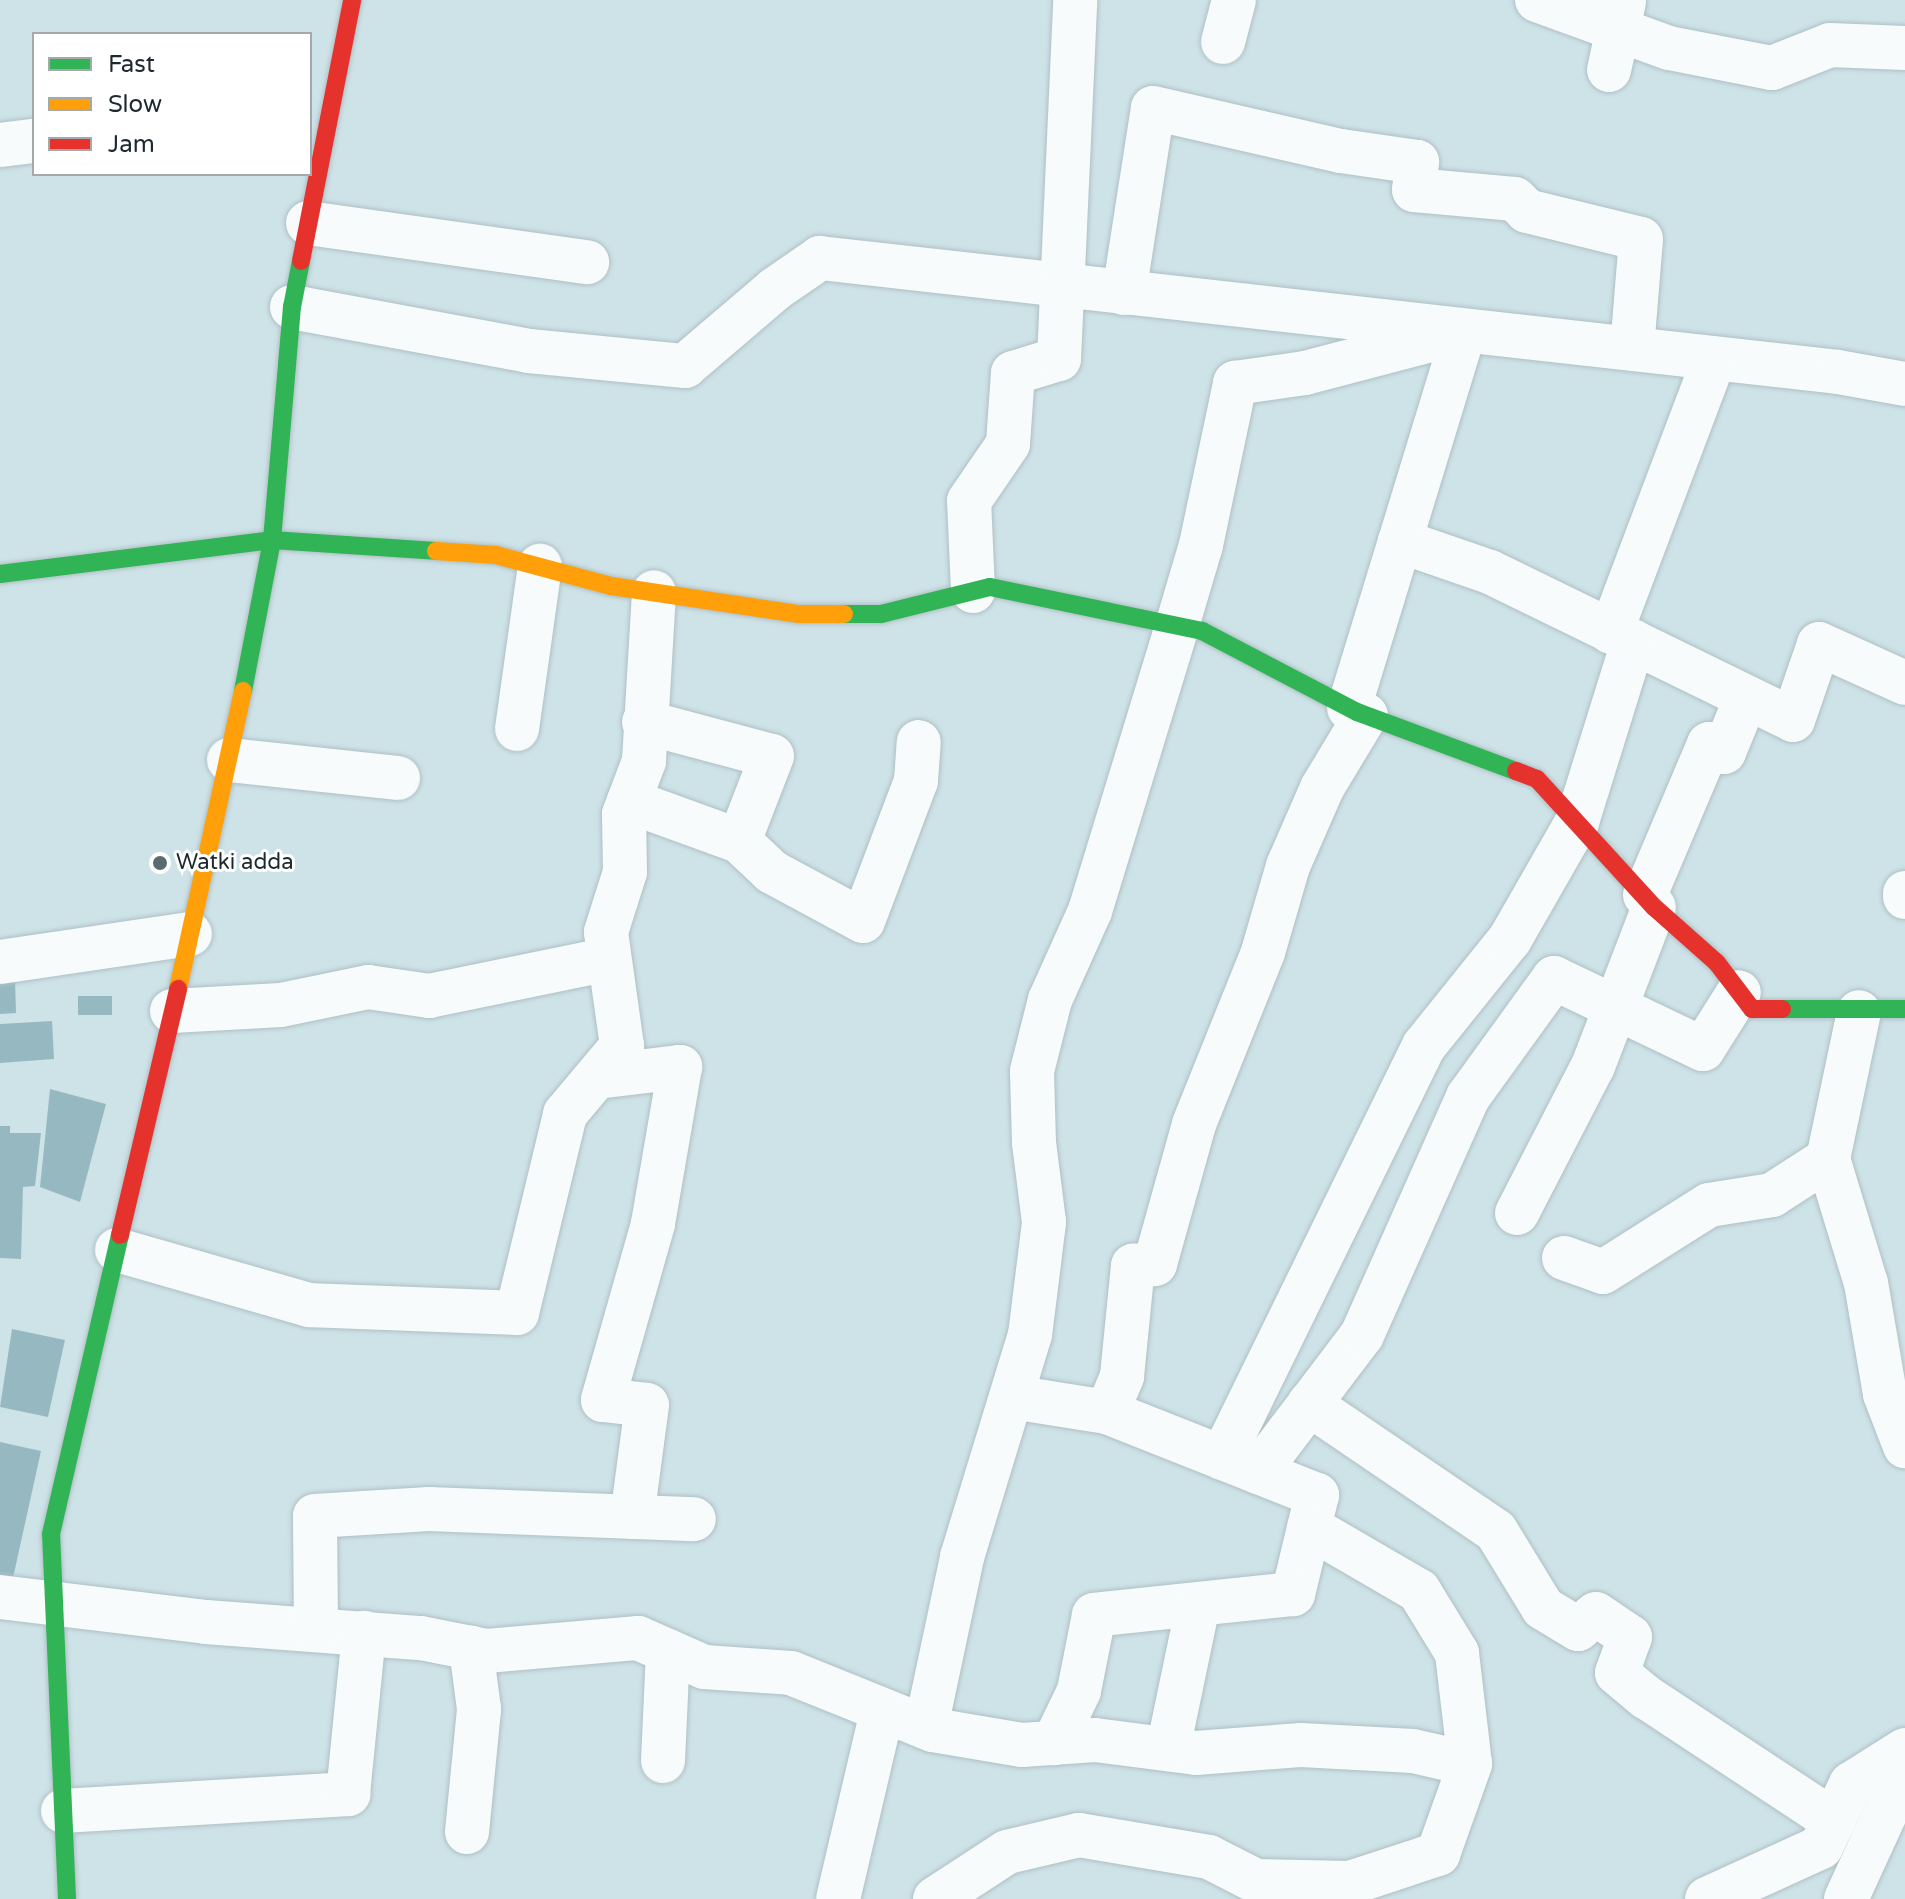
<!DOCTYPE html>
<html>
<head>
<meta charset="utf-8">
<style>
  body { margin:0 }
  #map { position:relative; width:1905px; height:1899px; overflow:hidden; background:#cee3e8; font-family:"Varela Round",sans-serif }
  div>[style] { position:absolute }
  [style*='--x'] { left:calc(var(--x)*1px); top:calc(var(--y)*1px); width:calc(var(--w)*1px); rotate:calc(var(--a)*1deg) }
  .building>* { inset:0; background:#96b9c1 }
  .roads { filter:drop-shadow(0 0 2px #afc0c4) drop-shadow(0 0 2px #afc0c4) }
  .street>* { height:44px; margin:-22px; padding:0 22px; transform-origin:22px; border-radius:22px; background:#f8fbfc }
  .fast>* { height:18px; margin:-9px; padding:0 9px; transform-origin:9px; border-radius:9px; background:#30b455 }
  .slow>* { height:18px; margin:-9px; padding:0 9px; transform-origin:9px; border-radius:9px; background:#ff9f0a }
  .jam>* { height:18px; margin:-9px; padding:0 9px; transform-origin:9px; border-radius:9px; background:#e5322d }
  .dots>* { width:22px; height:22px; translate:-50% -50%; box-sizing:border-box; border:4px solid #fff; border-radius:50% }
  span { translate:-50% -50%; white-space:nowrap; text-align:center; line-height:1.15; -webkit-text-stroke:6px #fff; paint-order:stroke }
  .poi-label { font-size:22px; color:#1c2a2f }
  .left { translate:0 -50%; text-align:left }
  .legend { position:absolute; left:32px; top:32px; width:280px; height:144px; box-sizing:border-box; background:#fff; border:2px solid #a4aaac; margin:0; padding:10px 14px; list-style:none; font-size:24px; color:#1c2a2f }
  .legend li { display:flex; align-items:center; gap:16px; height:40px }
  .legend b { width:40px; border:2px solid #a4aaac }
</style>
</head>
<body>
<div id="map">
  <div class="building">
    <div style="clip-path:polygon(15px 979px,16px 1013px,0 1014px,0 980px)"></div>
    <div style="clip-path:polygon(78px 996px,112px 996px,112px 1015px,78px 1015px)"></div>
    <div style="clip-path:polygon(52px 1021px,54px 1059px,0 1063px,0 1024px)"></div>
    <div style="clip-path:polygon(50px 1089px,106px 1104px,80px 1202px,40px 1187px)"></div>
    <div style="clip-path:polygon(0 1126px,10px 1126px,10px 1133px,41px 1133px,35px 1186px,23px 1187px,21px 1259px,0 1258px)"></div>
    <div style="clip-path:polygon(12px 1329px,65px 1340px,48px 1417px,0 1407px)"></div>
    <div style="clip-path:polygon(0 1442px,41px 1451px,11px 1587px,0 1585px)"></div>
  </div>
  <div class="roads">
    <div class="street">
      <div style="--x:1537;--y:0;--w:140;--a:20"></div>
      <div style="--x:1669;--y:48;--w:105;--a:11"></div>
      <div style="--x:1772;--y:68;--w:62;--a:-21.6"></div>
      <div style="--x:1830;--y:45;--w:75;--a:2.3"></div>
      <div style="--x:1223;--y:42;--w:43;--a:-75.3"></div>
      <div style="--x:1609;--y:70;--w:70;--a:-77.6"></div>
      <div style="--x:0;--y:145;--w:34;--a:-7"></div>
      <div style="--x:308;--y:223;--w:282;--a:8"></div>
      <div style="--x:1124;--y:293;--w:187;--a:-81.1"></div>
      <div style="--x:1153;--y:108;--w:193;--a:12.9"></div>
      <div style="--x:1341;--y:151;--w:77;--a:8.2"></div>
      <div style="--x:1417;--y:162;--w:28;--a:96"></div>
      <div style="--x:1414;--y:190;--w:101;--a:5.1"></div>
      <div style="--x:1515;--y:199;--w:17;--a:45"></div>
      <div style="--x:1527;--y:211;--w:117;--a:13.8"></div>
      <div style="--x:1641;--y:239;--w:110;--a:94.7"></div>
      <div style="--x:292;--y:307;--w:241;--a:10.5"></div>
      <div style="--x:529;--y:351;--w:157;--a:5.5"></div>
      <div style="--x:685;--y:366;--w:118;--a:-40.5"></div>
      <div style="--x:775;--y:289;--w:55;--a:-34.6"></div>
      <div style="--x:820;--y:258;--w:1024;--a:6.39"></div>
      <div style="--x:1838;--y:372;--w:68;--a:10.2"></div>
      <div style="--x:1464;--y:332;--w:219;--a:107"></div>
      <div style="--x:1400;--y:541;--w:95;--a:19"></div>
      <div style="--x:1490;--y:572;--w:337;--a:26"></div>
      <div style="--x:1793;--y:720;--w:80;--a:-71.1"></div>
      <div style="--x:1819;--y:644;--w:94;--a:24.4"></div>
      <div style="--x:973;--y:591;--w:90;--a:-92.5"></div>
      <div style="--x:969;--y:501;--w:69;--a:-55.6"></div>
      <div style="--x:1008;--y:444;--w:71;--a:-86"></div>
      <div style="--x:1013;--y:373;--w:48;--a:-16.9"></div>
      <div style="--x:1059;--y:359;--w:359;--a:-87.4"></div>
      <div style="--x:1611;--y:632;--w:292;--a:-69.3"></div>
      <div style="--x:1349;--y:708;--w:175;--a:-73"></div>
      <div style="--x:644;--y:722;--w:132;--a:14.9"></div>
      <div style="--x:772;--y:756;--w:91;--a:111.2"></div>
      <div style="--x:517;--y:729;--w:165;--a:-82"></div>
      <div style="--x:229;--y:760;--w:170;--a:6.1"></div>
      <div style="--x:629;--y:801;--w:117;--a:20"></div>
      <div style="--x:739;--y:841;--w:45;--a:43.2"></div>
      <div style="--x:772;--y:872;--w:103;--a:28.3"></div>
      <div style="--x:863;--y:921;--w:150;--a:-69.3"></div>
      <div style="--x:916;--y:781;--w:39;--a:-86"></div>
      <div style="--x:1905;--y:893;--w:4;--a:90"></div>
      <div style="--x:1645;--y:895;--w:164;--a:-67"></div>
      <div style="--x:1709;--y:744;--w:17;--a:28"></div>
      <div style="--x:1724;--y:752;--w:58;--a:-67.8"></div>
      <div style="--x:0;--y:962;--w:192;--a:-8.4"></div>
      <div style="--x:172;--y:1011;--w:109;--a:-3.2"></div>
      <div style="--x:281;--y:1005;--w:89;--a:-11.7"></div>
      <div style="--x:368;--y:987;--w:62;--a:8.4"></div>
      <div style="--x:429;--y:996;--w:184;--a:-11.6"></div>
      <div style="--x:597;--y:1077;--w:84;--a:-6.9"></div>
      <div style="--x:680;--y:1067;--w:159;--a:99.8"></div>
      <div style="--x:653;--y:1224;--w:183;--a:105.9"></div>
      <div style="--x:603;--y:1400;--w:44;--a:6.5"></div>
      <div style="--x:647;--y:1405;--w:113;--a:97.6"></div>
      <div style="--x:1828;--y:1159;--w:130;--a:73"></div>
      <div style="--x:1866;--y:1283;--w:113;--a:80.3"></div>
      <div style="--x:1885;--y:1394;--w:56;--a:69"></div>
      <div style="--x:1517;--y:1213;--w:165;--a:-62.7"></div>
      <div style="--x:1593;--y:1066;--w:170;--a:-69"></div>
      <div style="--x:117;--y:1250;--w:200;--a:16"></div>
      <div style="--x:309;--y:1305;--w:208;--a:2.2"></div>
      <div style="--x:517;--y:1313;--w:205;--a:-76.4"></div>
      <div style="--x:565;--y:1114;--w:89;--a:-50"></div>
      <div style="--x:622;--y:1046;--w:115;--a:-98"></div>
      <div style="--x:606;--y:932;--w:63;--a:-72.4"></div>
      <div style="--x:625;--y:872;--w:58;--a:-91"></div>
      <div style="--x:624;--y:814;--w:57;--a:-69.3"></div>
      <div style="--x:644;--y:761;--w:169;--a:-86.6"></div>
      <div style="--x:1564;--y:1258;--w:41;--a:19.7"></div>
      <div style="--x:1603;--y:1272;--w:125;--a:-32.3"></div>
      <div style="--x:1709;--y:1205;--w:64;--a:-9"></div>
      <div style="--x:1772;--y:1195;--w:67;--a:-32.7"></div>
      <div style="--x:1828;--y:1159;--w:150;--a:-78.1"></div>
      <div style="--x:1012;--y:1397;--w:96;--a:9"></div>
      <div style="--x:1107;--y:1412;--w:226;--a:21.6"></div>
      <div style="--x:1317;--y:1495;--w:102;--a:103.6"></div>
      <div style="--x:1293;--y:1594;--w:200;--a:174"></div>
      <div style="--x:1094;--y:1615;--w:77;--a:101.2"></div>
      <div style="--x:1079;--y:1691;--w:58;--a:115.7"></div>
      <div style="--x:1309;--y:1404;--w:226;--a:34.2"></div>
      <div style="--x:1496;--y:1531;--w:90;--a:58.6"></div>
      <div style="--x:1543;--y:1608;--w:41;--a:31"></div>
      <div style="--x:1578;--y:1629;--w:23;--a:-40"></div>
      <div style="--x:1596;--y:1614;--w:41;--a:34.1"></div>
      <div style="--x:1630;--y:1637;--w:38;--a:110"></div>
      <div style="--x:1617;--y:1673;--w:38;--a:40"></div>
      <div style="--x:1646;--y:1697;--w:225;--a:33.4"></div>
      <div style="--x:1107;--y:1412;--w:39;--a:-67"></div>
      <div style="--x:1122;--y:1376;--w:111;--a:-84.3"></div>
      <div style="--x:1133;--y:1266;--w:22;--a:-5"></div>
      <div style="--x:1155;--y:1264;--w:145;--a:-74.4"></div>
      <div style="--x:1194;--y:1124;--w:185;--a:-68.1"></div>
      <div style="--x:1263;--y:952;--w:90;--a:-73.8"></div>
      <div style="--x:1288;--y:866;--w:85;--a:-66.4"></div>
      <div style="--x:1322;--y:788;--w:85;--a:-58.9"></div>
      <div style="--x:1222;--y:1458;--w:459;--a:-63.9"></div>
      <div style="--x:1424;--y:1046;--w:137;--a:-51.2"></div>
      <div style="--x:1510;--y:939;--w:135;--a:-60.2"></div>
      <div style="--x:1577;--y:822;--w:189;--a:-72.7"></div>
      <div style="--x:1258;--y:1472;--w:172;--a:-52.8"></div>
      <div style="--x:1362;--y:1335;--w:261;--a:-66"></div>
      <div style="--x:1468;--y:1097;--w:147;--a:-54.1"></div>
      <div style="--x:1554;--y:978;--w:165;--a:25.5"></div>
      <div style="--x:1703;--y:1049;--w:67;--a:-57.7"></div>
      <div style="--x:0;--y:1597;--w:208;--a:6.9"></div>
      <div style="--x:206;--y:1622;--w:216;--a:4.3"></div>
      <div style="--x:421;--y:1638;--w:66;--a:11.3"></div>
      <div style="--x:486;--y:1651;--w:153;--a:-4.9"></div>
      <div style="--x:638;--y:1638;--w:72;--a:23.7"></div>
      <div style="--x:704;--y:1667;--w:87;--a:3.9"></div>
      <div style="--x:791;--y:1673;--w:153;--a:21.9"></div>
      <div style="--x:933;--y:1730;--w:90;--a:9.6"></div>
      <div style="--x:1022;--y:1745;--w:73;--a:-3.9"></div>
      <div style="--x:1095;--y:1740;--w:102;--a:7.3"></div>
      <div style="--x:1196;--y:1753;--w:105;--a:-4.4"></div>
      <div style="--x:1301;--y:1745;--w:112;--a:3.1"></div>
      <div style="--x:1413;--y:1751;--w:58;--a:12.8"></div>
      <div style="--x:316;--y:1630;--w:114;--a:-90.5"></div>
      <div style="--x:315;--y:1516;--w:114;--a:-3.5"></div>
      <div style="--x:429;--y:1509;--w:265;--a:2.2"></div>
      <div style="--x:926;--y:1727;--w:174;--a:-78"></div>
      <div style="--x:962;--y:1557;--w:232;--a:-73"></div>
      <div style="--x:1030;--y:1335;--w:114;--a:-82.9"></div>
      <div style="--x:1044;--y:1222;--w:80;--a:-97.2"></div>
      <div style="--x:1034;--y:1143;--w:72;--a:-91.6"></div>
      <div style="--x:1032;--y:1071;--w:73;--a:-75.8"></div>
      <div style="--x:1050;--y:1000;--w:98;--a:-65.8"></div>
      <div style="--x:1090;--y:911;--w:298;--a:-73"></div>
      <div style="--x:1177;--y:626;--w:84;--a:-73.5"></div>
      <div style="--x:1201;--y:545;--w:166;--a:-78.1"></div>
      <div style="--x:1235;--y:383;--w:71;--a:-8.1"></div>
      <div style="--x:1305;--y:373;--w:138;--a:-14.7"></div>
      <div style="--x:1168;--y:1749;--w:146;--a:-78.2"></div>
      <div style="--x:663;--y:1761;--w:110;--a:-87.4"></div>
      <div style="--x:63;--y:1811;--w:286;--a:-3.4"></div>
      <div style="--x:348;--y:1794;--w:162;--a:-84.3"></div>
      <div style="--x:467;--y:1832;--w:124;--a:-84.4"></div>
      <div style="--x:479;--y:1709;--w:62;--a:-97.5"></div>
      <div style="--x:838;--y:1899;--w:192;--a:-76.8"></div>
      <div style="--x:935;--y:1899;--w:86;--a:-33.1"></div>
      <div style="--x:1007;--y:1852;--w:74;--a:-13.3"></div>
      <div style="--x:1079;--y:1835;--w:132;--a:9.6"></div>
      <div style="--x:1209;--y:1857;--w:53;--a:27.1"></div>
      <div style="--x:1256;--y:1881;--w:94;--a:1.2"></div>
      <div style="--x:1350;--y:1883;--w:93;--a:-18.2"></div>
      <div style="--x:1438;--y:1854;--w:96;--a:-70.4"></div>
      <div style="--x:1470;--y:1764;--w:112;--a:-96.7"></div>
      <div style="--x:1457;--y:1653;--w:73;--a:-121.5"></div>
      <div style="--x:1419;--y:1591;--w:127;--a:-149.8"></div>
      <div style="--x:1707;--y:1899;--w:125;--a:-24.5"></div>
      <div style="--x:1821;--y:1847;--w:70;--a:-64.5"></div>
      <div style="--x:1851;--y:1784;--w:64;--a:-32.2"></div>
      <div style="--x:1846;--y:1899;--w:141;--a:-65.3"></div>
    </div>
    <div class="fast">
      <div style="--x:0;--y:574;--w:274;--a:-7.1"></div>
      <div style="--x:272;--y:540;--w:164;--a:3.8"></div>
      <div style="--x:844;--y:614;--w:37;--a:0"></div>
      <div style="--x:881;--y:614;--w:112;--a:-13.9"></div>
      <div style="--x:990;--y:587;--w:217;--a:11.7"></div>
      <div style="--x:1202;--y:631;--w:175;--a:27.6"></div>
      <div style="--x:1357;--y:712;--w:170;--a:20.4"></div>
      <div style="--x:243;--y:691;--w:154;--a:-79.1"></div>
      <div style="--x:272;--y:540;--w:234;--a:-85.1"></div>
      <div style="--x:292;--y:307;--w:47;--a:-78.9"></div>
      <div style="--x:1782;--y:1009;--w:123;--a:0"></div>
      <div style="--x:67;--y:1899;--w:365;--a:-92.5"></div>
      <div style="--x:51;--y:1534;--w:307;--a:-77"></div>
    </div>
    <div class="slow">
      <div style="--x:436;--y:551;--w:60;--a:3.8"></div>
      <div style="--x:496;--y:555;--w:119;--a:15.1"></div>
      <div style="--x:611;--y:586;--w:190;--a:8.5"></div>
      <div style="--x:799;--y:614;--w:45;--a:0"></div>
      <div style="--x:178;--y:989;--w:305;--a:-77.7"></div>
    </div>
    <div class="jam">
      <div style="--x:301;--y:261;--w:266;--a:-78.9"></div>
      <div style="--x:1516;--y:771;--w:22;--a:21"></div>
      <div style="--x:1537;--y:779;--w:173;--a:47.6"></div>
      <div style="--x:1654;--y:907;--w:84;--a:41.6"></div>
      <div style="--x:1717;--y:963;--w:58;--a:52.7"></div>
      <div style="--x:1752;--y:1009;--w:30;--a:0"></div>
      <div style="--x:120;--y:1235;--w:253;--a:-76.7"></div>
    </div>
  </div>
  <div class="dots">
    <div style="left:160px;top:863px;background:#5a6b70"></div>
  </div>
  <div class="poi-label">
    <span class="left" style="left:176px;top:863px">Watki adda</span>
  </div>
  <ul class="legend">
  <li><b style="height:10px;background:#30b455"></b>Fast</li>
  <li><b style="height:10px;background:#ff9f0a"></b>Slow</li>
  <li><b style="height:10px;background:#e5322d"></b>Jam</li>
  </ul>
</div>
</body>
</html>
